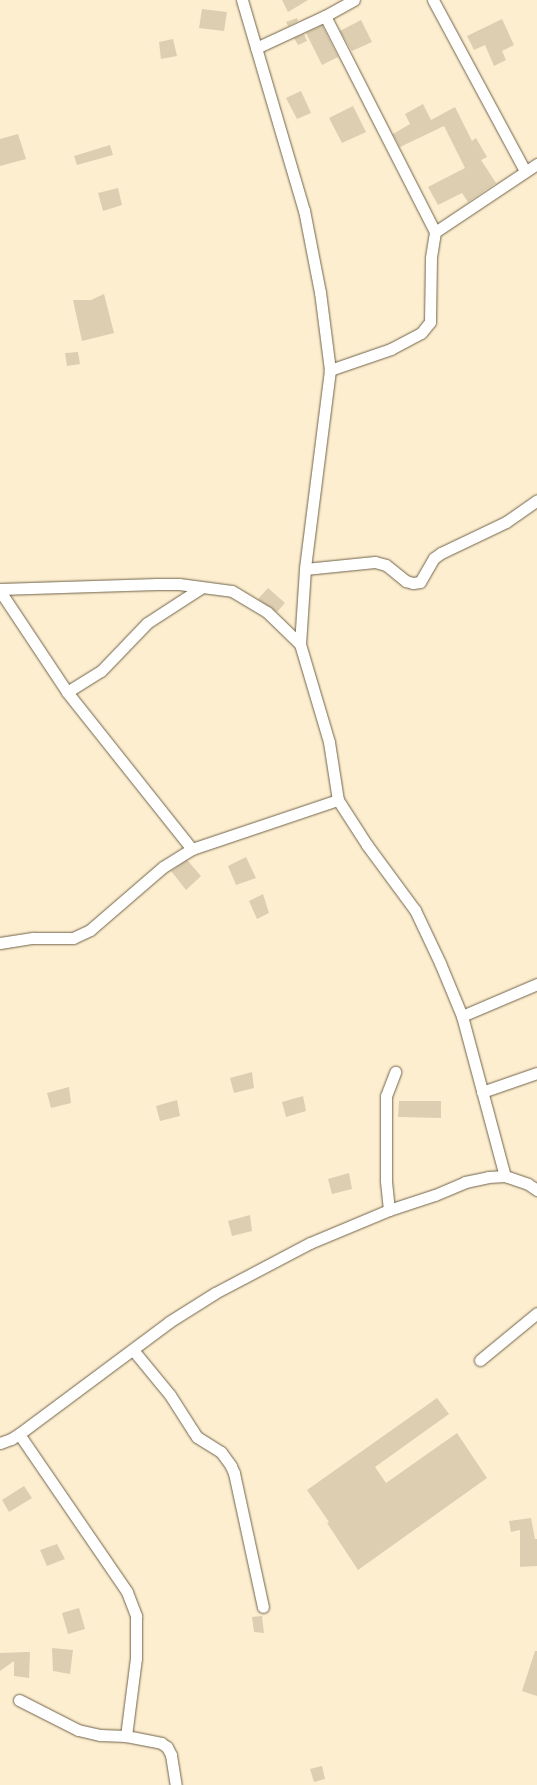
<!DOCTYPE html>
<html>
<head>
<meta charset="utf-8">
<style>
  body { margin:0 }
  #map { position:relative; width:537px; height:1785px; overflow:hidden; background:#fdeed0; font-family:Overpass,sans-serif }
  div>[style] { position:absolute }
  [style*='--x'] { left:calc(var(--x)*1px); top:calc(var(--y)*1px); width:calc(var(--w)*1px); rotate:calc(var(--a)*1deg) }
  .building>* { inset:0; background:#ddceb1 }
  .roads { filter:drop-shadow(0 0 1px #706349) drop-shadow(0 0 1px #706349) }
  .street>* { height:11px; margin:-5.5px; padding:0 5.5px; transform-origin:5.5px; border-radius:5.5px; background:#fff }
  span { translate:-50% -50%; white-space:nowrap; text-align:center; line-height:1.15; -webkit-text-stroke:3px #fff; paint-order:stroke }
</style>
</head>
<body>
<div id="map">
  <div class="building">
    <div style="clip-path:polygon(282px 0,308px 0,288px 12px)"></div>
    <div style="clip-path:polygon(202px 9px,227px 12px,224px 31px,199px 28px)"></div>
    <div style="clip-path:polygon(297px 18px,298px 21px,288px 26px,286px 22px)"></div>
    <div style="clip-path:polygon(502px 19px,514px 45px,502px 51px,506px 60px,494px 66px,485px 45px,474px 50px,467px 36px)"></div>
    <div style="clip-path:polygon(361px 20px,372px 42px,352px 51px,340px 31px)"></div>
    <div style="clip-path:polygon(322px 25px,338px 57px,322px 65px,306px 33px)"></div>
    <div style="clip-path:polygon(304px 34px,307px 41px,298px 45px,294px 38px)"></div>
    <div style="clip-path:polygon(173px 39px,177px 56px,161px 59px,159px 42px)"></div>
    <div style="clip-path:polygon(301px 91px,311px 113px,297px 119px,286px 98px)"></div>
    <div style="clip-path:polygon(423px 104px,431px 120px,455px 107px,472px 141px,476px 138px,487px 157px,481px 160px,496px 183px,468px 202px,462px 193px,438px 205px,428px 187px,465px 168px,444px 126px,400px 147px,393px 134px,410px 124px,405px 114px)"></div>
    <div style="clip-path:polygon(353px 106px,366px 132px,342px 143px,329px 118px)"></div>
    <div style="clip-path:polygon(18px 134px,26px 159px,0 166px,0 139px)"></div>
    <div style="clip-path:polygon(110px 145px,113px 155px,77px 165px,74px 156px)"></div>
    <div style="clip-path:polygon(118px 188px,122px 205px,103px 211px,98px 193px)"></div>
    <div style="clip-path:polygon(104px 294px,114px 333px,82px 341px,73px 300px,91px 300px)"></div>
    <div style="clip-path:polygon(78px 352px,80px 364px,67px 366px,65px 353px)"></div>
    <div style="clip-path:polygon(268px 588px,285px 603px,277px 612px,258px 599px)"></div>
    <div style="clip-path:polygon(246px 857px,256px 878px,236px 885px,228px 866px)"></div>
    <div style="clip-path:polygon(187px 860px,201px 876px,186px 890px,171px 871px)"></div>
    <div style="clip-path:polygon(263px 894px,269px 913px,257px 919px,249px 901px)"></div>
    <div style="clip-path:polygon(252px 1072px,254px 1088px,234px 1093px,230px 1078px)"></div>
    <div style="clip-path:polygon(69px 1087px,71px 1103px,51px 1108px,47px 1093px)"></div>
    <div style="clip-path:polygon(303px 1096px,306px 1111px,286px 1117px,282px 1102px)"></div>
    <div style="clip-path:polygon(177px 1100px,180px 1116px,160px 1121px,156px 1106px)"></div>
    <div style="clip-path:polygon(399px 1101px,441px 1101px,441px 1118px,398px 1117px)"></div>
    <div style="clip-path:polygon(349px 1173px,352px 1189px,332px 1194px,328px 1179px)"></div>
    <div style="clip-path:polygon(250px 1215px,252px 1231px,232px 1236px,228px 1221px)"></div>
    <div style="clip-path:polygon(437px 1398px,449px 1414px,375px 1467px,386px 1483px,457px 1433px,487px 1478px,358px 1570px,327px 1523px,329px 1522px,307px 1490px)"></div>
    <div style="clip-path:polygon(24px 1486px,32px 1498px,9px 1512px,2px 1500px)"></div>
    <div style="clip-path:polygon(531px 1518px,535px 1539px,537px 1539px,537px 1566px,520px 1567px,520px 1530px,511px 1532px,509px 1521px)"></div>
    <div style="clip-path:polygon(57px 1544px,65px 1559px,47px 1566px,40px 1550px)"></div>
    <div style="clip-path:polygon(79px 1608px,85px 1629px,68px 1634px,62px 1613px)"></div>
    <div style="clip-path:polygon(262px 1616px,264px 1633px,254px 1632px,252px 1617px)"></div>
    <div style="clip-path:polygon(52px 1648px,73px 1650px,70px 1674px,53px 1671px)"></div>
    <div style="clip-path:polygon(535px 1651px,537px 1651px,537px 1696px,522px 1691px)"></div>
    <div style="clip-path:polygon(27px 1652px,30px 1652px,29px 1678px,14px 1676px,14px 1661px,0 1671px,0 1653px)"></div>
    <div style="clip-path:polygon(322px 1766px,325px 1779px,314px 1782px,310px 1769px)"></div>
  </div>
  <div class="roads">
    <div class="street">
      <div style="--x:242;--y:0;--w:219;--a:73.6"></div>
      <div style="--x:304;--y:210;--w:84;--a:79"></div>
      <div style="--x:320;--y:292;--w:79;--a:82.7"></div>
      <div style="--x:330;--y:370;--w:201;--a:97.2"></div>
      <div style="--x:305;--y:569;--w:75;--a:93.8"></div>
      <div style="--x:433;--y:0;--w:194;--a:61.7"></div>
      <div style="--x:325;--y:16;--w:242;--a:63"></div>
      <div style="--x:435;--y:232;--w:26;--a:99"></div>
      <div style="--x:431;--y:258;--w:64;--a:90.9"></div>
      <div style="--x:430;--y:322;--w:14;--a:129"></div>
      <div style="--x:421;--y:333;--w:34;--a:152"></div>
      <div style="--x:391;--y:349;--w:65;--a:161"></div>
      <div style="--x:256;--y:48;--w:76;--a:-24.9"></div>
      <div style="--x:325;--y:16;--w:33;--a:-29"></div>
      <div style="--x:435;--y:232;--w:123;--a:-33.7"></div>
      <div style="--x:305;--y:569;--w:70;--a:-5.7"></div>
      <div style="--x:375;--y:562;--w:11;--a:15"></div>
      <div style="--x:386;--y:565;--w:26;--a:39"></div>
      <div style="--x:406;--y:581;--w:7;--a:16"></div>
      <div style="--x:413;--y:583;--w:7;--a:-8"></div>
      <div style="--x:420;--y:582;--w:28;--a:-60"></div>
      <div style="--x:434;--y:558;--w:9;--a:-36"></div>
      <div style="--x:441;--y:553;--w:72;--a:-25.5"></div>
      <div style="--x:506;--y:522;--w:38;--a:-35"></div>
      <div style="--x:0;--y:589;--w:157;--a:-1.8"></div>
      <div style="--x:157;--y:584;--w:22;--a:0"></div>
      <div style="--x:179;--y:584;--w:53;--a:7.5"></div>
      <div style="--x:232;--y:591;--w:41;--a:31"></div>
      <div style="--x:267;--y:612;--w:46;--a:44.1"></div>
      <div style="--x:300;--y:644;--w:102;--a:73.5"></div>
      <div style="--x:329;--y:742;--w:59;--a:81.2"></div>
      <div style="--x:338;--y:800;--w:54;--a:57.2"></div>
      <div style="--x:367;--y:845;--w:81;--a:53.6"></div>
      <div style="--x:415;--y:910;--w:59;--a:64.7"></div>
      <div style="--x:440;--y:963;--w:57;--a:67.5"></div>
      <div style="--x:462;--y:1016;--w:166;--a:75"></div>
      <div style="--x:0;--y:591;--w:121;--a:56.4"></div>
      <div style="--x:67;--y:692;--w:201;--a:51.5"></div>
      <div style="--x:67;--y:692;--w:40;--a:-32"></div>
      <div style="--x:101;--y:671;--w:66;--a:-46.2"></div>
      <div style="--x:147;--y:623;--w:64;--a:-32.9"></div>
      <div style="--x:0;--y:943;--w:33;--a:-9"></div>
      <div style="--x:33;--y:938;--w:40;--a:0"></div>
      <div style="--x:73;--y:938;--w:19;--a:-25"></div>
      <div style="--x:90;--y:930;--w:96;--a:-40.8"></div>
      <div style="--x:163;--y:867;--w:34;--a:-32"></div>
      <div style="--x:192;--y:849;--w:154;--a:-18.6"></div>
      <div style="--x:462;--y:1016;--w:82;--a:-23.1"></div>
      <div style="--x:482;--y:1092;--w:58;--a:-19.1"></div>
      <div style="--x:389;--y:1210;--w:30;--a:-96"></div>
      <div style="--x:386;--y:1180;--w:84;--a:-90"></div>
      <div style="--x:386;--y:1096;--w:26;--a:-69"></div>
      <div style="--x:133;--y:1350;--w:58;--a:50.6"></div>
      <div style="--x:170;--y:1395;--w:43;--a:57.4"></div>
      <div style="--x:193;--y:1431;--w:7;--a:56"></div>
      <div style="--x:197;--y:1437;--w:28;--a:32"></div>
      <div style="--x:221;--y:1452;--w:17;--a:54"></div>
      <div style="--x:231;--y:1466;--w:8;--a:67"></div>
      <div style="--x:234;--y:1473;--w:137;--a:77.8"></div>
      <div style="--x:480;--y:1360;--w:74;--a:-39.5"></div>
      <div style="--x:19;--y:1434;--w:191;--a:55.6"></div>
      <div style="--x:127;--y:1592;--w:26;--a:69"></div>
      <div style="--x:136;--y:1616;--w:42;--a:90"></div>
      <div style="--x:136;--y:1658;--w:79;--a:97.3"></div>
      <div style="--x:0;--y:1443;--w:12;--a:-20"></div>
      <div style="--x:11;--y:1439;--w:9;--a:-32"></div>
      <div style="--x:19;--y:1434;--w:187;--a:-36.7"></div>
      <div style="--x:169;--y:1322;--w:54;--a:-32.2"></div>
      <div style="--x:215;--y:1293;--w:107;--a:-27.8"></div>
      <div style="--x:310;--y:1243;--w:86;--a:-22.7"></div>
      <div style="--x:389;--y:1210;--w:48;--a:-18.1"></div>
      <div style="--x:435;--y:1195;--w:33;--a:-23"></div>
      <div style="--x:465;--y:1182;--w:24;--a:-12"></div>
      <div style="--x:488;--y:1177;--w:17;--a:-3"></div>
      <div style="--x:505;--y:1176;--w:24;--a:19"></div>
      <div style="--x:528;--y:1184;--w:11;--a:34"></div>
      <div style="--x:19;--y:1700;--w:66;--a:27"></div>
      <div style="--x:78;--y:1730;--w:23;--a:13"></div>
      <div style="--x:100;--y:1735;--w:26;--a:2"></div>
      <div style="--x:126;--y:1736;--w:36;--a:11"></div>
      <div style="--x:161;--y:1743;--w:7;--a:34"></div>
      <div style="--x:167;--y:1747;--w:9;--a:63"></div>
      <div style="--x:171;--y:1755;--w:30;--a:81"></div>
    </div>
  </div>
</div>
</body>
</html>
